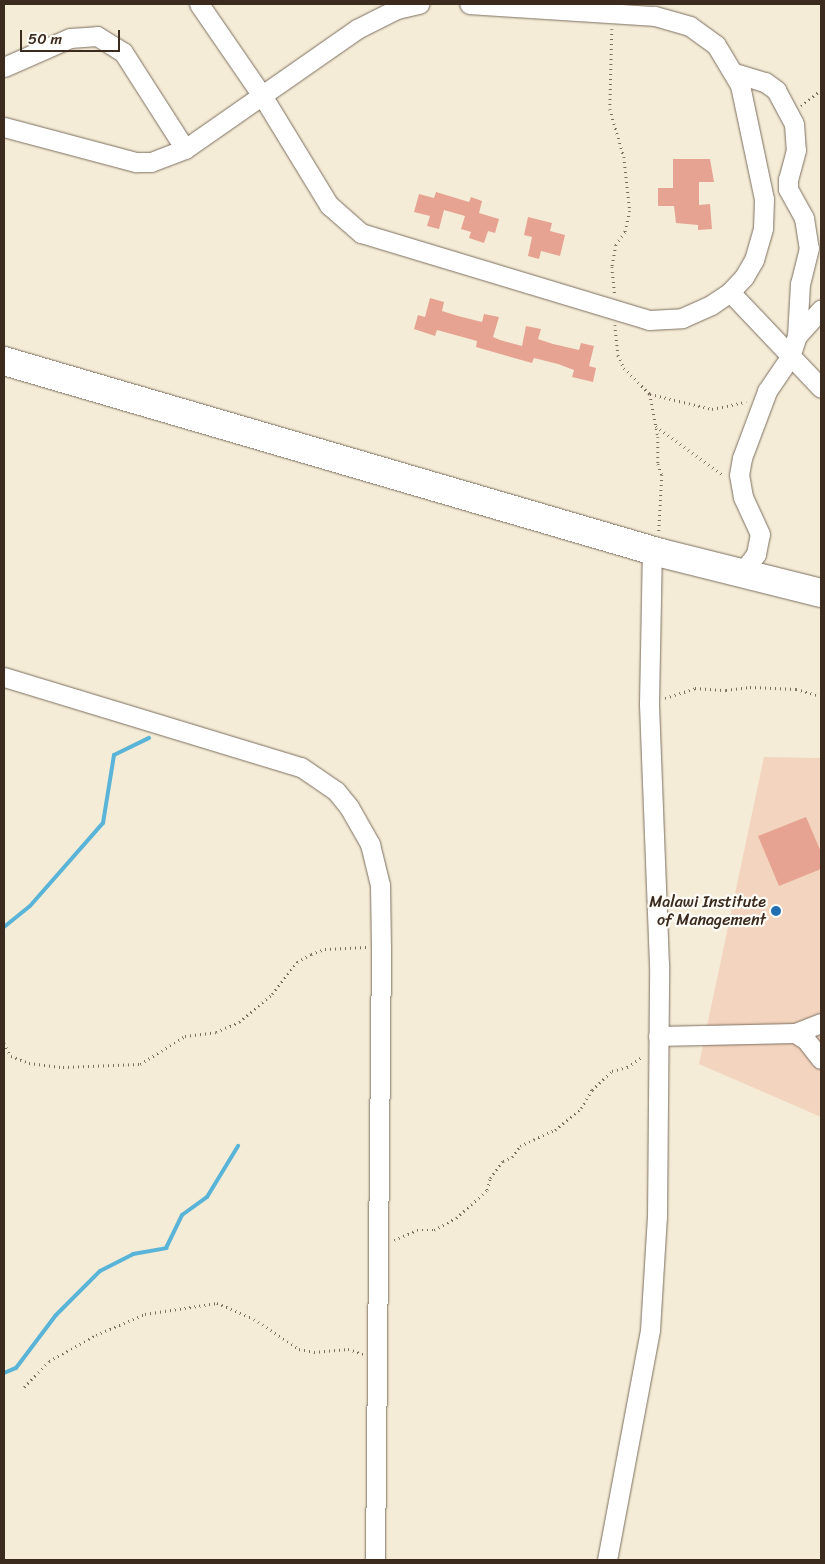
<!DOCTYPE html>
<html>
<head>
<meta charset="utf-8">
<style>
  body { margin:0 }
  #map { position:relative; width:825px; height:1564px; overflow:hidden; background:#f5ecd7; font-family:Sriracha,sans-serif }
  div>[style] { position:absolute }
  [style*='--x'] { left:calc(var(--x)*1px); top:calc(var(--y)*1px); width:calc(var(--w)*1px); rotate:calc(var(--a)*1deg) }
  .built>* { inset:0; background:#f3d4be }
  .stream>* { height:4px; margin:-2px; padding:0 2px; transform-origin:2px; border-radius:2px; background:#59b4d7 }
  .building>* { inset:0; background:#e6a391 }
  .path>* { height:2.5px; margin-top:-1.25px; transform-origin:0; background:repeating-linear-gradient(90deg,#7c6e5f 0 1px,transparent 0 5px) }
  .roads { filter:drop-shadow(0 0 1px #7c6e5f) drop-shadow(0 0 1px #7c6e5f) }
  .minor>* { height:19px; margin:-9.5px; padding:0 9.5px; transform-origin:9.5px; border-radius:9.5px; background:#fff }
  .highway>* { height:28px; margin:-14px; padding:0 14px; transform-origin:14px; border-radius:14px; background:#fff }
  .dots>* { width:14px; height:14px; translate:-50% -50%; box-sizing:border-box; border:2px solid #fdfcf7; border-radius:50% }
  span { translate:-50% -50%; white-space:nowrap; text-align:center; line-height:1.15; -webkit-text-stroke:4.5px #fdfcf7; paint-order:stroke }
  .poi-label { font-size:16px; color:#3b2a1e }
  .right { translate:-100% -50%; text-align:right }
  .frame { position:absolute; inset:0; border:5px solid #3b2a1e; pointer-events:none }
  .scale { position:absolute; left:20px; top:30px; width:100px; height:22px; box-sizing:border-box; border:2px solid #3b2a1e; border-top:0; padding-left:6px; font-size:15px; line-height:18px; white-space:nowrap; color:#3b2a1e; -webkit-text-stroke:4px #fdfcf7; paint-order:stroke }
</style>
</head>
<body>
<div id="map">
  <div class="built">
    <div style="clip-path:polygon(764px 757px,821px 758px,821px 1117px,699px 1064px)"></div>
  </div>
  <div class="stream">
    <div style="--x:4;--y:927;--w:33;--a:-39"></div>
    <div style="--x:30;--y:906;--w:111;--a:-48.7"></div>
    <div style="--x:103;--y:823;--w:69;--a:-80.8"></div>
    <div style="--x:114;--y:755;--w:39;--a:-26"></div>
    <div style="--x:4;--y:1373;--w:13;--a:-23"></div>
    <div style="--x:16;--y:1368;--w:66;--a:-53"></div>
    <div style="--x:56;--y:1315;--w:62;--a:-45"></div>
    <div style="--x:100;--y:1271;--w:37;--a:-27"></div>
    <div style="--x:133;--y:1254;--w:34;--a:-10"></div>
    <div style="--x:166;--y:1248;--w:37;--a:-64"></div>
    <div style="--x:182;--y:1215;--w:31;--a:-36"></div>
    <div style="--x:207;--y:1197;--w:60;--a:-58.7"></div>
  </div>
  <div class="building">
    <div style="clip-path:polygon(673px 159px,710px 159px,714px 182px,699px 182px,699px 205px,710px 204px,712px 229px,698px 230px,698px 225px,676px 223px,674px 206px,658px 206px,658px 188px,673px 188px)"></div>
    <div style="clip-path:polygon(436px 192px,469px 202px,471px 197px,482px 201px,479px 213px,499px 219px,495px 233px,488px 231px,484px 243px,469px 238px,471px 232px,461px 229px,465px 216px,444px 210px,439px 229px,427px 226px,430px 216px,414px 212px,419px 194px,434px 198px)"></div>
    <div style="clip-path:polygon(528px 217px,552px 223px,550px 231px,565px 235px,560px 256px,541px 251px,539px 259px,528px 256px,532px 237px,524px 235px)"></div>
    <div style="clip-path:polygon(430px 298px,444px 302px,442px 311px,458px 316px,482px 322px,484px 314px,499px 317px,493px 337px,500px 340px,522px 346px,526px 326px,541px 329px,538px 339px,553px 344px,579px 350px,581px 343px,594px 346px,589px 366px,596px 368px,593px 382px,572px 377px,574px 370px,558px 364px,534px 358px,532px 363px,476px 347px,477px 341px,437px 330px,435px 336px,414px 329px,418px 315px,425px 317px)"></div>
    <div style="clip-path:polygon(806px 817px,821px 852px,821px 869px,779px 886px,758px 836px)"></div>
  </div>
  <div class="path">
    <div style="--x:612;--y:29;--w:80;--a:91.4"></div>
    <div style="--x:610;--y:109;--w:50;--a:73.7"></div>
    <div style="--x:624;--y:157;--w:54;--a:83.7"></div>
    <div style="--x:630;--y:211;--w:22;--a:103"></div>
    <div style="--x:625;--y:232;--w:16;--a:125"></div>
    <div style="--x:616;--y:245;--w:22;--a:100"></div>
    <div style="--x:612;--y:267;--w:28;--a:84"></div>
    <div style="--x:801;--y:106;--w:26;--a:-39"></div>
    <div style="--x:615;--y:325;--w:30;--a:84"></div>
    <div style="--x:618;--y:355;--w:14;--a:65"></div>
    <div style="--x:624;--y:368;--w:37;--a:45"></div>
    <div style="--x:650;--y:394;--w:64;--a:13.6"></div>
    <div style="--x:712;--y:409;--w:35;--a:-12"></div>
    <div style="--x:650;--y:394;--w:44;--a:79.5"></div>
    <div style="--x:658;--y:437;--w:27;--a:90"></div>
    <div style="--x:658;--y:464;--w:12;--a:70"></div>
    <div style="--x:662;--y:475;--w:56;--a:93.1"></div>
    <div style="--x:656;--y:426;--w:84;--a:36.3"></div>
    <div style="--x:665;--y:698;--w:32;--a:-18"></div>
    <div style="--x:695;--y:688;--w:31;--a:4"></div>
    <div style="--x:726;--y:690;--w:24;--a:-7"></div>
    <div style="--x:750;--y:687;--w:46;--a:2.5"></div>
    <div style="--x:796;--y:689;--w:26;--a:16"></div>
    <div style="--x:4;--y:1043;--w:15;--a:62"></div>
    <div style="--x:11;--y:1056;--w:19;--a:21"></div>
    <div style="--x:29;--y:1063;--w:34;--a:7"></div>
    <div style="--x:63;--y:1067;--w:77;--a:-2.2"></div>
    <div style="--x:140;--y:1064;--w:53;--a:-31.9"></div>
    <div style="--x:185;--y:1036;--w:31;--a:-7"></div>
    <div style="--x:216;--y:1032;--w:25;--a:-23"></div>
    <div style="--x:239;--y:1022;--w:43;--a:-40.3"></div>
    <div style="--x:272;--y:994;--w:41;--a:-52"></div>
    <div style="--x:297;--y:962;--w:16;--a:-30"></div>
    <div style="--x:311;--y:954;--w:15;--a:-20"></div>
    <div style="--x:325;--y:949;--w:42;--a:-2.7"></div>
    <div style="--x:394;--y:1240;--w:25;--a:-23"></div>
    <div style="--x:417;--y:1230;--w:17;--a:0"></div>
    <div style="--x:434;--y:1230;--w:25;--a:-29"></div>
    <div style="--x:456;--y:1218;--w:42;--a:-42.1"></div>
    <div style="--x:487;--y:1190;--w:12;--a:-76"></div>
    <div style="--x:490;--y:1178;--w:21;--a:-53"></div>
    <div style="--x:503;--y:1161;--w:10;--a:-24"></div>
    <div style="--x:512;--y:1157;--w:14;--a:-54"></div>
    <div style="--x:520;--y:1146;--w:38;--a:-25"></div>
    <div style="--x:555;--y:1130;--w:34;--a:-40"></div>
    <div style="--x:581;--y:1108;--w:21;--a:-59"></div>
    <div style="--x:592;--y:1090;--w:28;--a:-44"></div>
    <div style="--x:612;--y:1071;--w:16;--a:-15"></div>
    <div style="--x:627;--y:1067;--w:18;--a:-34"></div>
    <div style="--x:24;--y:1387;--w:36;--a:-46"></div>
    <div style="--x:49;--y:1361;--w:54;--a:-29"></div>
    <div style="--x:96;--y:1335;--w:53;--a:-23.2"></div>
    <div style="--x:145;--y:1314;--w:73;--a:-8.7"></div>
    <div style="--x:217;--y:1303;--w:40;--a:23.4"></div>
    <div style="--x:254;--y:1319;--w:54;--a:33.7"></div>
    <div style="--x:299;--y:1349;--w:15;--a:11"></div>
    <div style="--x:314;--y:1352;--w:34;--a:-5"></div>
    <div style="--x:348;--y:1349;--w:16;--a:18"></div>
  </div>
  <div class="roads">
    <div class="minor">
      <div style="--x:199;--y:4;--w:113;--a:55.5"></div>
      <div style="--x:263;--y:97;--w:127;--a:58.6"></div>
      <div style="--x:329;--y:205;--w:43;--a:41.2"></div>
      <div style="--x:361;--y:233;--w:301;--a:16.8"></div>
      <div style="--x:649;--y:320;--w:33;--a:-3"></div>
      <div style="--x:682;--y:318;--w:32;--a:-24"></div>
      <div style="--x:711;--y:305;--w:23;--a:-34"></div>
      <div style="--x:730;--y:292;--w:21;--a:-47"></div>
      <div style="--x:744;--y:277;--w:20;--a:-60"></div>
      <div style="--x:754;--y:260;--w:33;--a:-74"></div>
      <div style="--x:763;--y:228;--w:29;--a:-88"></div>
      <div style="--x:764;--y:199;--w:116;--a:-101.9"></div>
      <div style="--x:740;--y:85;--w:47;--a:-121"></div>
      <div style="--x:716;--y:45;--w:32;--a:-144"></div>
      <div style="--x:690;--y:26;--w:37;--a:-164"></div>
      <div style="--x:654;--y:16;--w:185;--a:-176.3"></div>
      <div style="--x:4;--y:67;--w:72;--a:-23.7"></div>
      <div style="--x:70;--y:38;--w:27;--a:-4"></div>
      <div style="--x:97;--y:36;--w:31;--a:32"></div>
      <div style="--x:123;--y:52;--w:115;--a:57.4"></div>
      <div style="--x:735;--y:73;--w:31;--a:17"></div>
      <div style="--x:765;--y:82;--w:14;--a:36"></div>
      <div style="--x:776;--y:90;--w:38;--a:62"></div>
      <div style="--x:794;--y:124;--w:26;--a:86"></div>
      <div style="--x:796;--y:150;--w:30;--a:105"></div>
      <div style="--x:788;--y:179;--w:10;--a:90"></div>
      <div style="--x:788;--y:189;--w:33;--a:61"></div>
      <div style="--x:804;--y:218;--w:30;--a:81"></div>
      <div style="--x:809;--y:248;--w:36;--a:104"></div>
      <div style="--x:800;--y:283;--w:53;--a:93.2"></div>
      <div style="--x:4;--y:127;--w:137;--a:14.9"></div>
      <div style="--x:136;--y:162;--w:15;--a:0"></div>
      <div style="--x:151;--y:162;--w:36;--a:-21"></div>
      <div style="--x:185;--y:149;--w:210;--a:-34.9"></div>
      <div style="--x:357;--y:29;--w:45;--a:-26.6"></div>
      <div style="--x:397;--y:9;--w:23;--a:-13"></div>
      <div style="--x:730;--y:292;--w:132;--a:46.5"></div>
      <div style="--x:741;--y:574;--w:25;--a:-53"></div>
      <div style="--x:756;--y:554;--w:20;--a:-79"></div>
      <div style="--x:760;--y:534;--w:41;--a:-114.7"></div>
      <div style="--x:743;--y:497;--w:22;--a:-100"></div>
      <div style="--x:739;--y:475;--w:17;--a:-80"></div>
      <div style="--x:742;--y:458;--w:72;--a:-69.5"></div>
      <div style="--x:767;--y:391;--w:41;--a:-55.9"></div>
      <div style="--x:790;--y:357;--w:22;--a:-72"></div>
      <div style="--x:797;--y:336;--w:36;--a:-48"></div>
      <div style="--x:4;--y:677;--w:310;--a:16.9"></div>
      <div style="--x:301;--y:767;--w:42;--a:34.4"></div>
      <div style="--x:336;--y:791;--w:21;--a:51"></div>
      <div style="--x:349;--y:807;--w:43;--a:60.4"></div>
      <div style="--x:370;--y:844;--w:42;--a:76.3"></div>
      <div style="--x:380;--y:885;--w:62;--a:89.1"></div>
      <div style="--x:381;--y:947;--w:613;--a:90.56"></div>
      <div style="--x:795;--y:1033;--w:28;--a:-21"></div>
      <div style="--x:658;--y:1036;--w:137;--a:-1.3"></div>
      <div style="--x:795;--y:1033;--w:13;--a:32"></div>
      <div style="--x:806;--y:1040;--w:24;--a:52"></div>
      <div style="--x:607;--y:1560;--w:234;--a:-79.4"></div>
      <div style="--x:650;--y:1330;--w:113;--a:-86.5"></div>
      <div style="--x:657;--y:1217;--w:252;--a:-89.5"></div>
      <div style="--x:659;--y:965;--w:262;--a:-92.2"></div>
      <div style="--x:649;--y:703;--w:153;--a:-88.9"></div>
    </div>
    <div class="highway">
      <div style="--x:4;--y:361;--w:684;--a:16.29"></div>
      <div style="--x:661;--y:553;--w:165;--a:14"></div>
    </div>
  </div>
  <div class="dots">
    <div style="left:776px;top:911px;background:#1f6fb2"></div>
  </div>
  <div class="poi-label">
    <span class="right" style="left:766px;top:911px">Malawi Institute<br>of Management</span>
  </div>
  <div class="frame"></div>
  <div class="scale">50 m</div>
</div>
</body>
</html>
